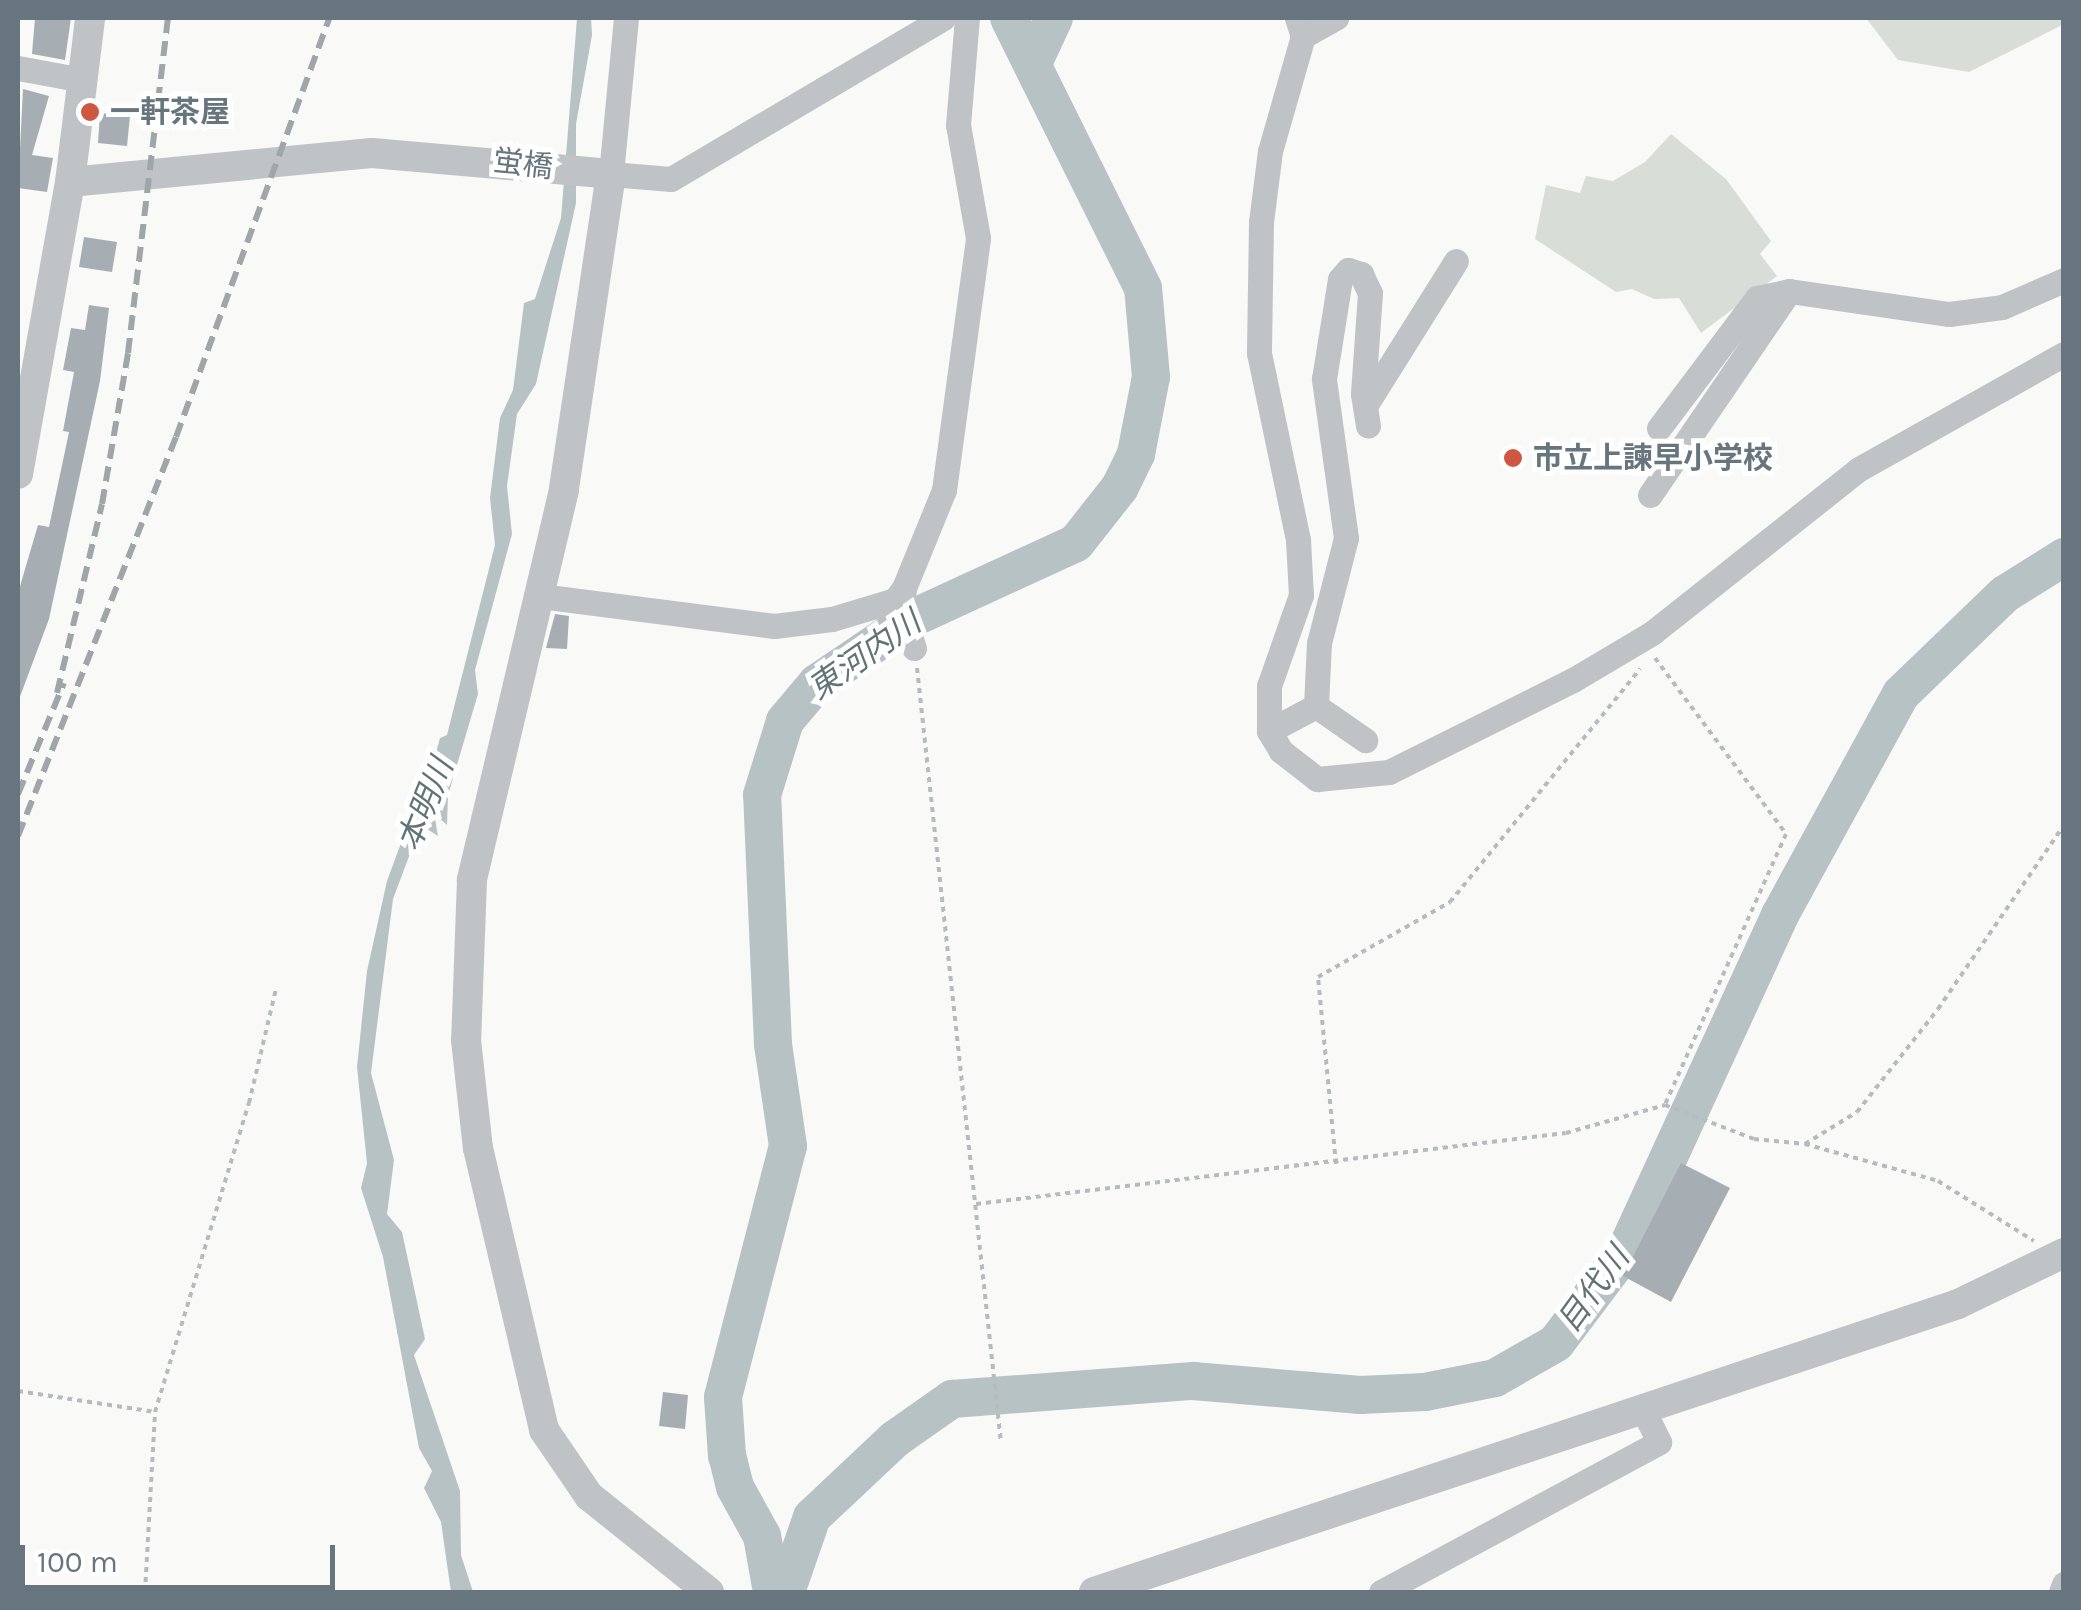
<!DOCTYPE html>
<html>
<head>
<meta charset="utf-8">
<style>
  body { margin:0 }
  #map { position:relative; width:2081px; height:1610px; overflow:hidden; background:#f9f9f7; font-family:Karla,"Noto Sans JP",sans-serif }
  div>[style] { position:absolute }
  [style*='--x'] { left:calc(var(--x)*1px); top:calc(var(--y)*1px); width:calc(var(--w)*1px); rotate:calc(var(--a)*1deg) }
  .green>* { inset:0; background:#d9ddd7 }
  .water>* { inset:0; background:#b7c2c5 }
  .river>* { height:38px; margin:-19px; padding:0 19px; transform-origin:19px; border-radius:19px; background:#b7c2c5 }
  .building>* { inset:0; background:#a7aeb3 }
  .path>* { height:4px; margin-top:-2px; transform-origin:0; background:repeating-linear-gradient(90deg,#b7bbbd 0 5px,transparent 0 10px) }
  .minor>* { height:25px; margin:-12.5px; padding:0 12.5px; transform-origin:12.5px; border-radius:12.5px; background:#bfc3c6 }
  .tertiary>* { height:30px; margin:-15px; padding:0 15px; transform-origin:15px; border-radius:15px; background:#bfc3c6 }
  .rail>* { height:6px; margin-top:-3px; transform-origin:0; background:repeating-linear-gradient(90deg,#9fa6aa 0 15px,transparent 0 23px) }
  .dots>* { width:28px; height:28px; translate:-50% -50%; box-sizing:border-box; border:5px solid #fff; border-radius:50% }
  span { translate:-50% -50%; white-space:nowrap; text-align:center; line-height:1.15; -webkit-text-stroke:10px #fff; paint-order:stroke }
  .poi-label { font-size:30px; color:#67767e; font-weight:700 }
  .left { translate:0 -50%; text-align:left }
  .street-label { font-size:30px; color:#67767e }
  .water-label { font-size:32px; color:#627478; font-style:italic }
  .frame { position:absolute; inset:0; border:20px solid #67767e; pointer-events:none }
  .scale { position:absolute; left:20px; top:1545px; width:315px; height:45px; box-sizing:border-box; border:5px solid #67767e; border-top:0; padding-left:12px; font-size:30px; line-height:35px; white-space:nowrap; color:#67767e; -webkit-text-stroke:8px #fff; paint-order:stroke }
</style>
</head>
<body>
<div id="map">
  <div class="green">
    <div style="clip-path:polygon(1866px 18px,2063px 18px,2064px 24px,1969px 72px,1898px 60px)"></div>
    <div style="clip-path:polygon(1671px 134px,1726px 179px,1771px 241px,1760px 254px,1777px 276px,1701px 333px,1679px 298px,1654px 299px,1632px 289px,1616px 292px,1535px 239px,1546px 185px,1580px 193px,1586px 176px,1613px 181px,1645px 162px)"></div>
  </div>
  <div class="water">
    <div style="clip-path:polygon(577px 18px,591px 18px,592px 35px,576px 124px,576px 203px,536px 384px,517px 414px,507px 486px,512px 534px,475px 670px,478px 694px,448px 795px,447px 825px,434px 813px,438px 836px,424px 827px,417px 835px,393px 899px,371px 1073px,394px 1160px,387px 1214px,402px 1232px,425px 1339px,414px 1355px,460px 1491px,461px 1555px,473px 1592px,451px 1592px,441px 1522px,424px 1488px,432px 1471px,419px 1448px,383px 1257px,361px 1188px,367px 1163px,357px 1067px,367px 971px,387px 881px,414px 808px,422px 806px,440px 738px,447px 735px,495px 545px,490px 498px,500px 418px,513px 390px,524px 303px,535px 299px,561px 218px)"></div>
  </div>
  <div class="river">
    <div style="--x:1035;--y:59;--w:45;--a:-65.1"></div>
    <div style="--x:772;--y:1592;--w:57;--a:-100.1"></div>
    <div style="--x:762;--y:1536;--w:56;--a:-118.9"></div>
    <div style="--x:735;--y:1487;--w:32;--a:-104"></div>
    <div style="--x:727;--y:1456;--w:59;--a:-93.9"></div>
    <div style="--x:723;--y:1397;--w:259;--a:-75.5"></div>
    <div style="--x:788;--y:1146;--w:103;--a:-98.4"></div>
    <div style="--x:773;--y:1044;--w:249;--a:-92.5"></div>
    <div style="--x:762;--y:795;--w:77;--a:-72.7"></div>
    <div style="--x:785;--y:721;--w:50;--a:-49.9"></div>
    <div style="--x:817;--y:683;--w:116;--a:-34.1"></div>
    <div style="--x:913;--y:618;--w:179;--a:-24.7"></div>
    <div style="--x:1076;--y:543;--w:71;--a:-51.8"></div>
    <div style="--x:1120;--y:487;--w:37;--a:-64"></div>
    <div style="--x:1136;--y:454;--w:78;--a:-79"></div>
    <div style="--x:1151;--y:377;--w:89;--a:-95.1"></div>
    <div style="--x:1143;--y:288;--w:301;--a:-116.4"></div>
    <div style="--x:786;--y:1592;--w:79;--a:-70.9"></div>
    <div style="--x:812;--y:1517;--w:114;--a:-43.2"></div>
    <div style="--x:895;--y:1439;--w:70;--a:-35.1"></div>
    <div style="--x:952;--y:1399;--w:242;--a:-4.3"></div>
    <div style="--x:1193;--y:1381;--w:168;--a:4.8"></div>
    <div style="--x:1360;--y:1395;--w:65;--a:-2.6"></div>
    <div style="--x:1425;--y:1392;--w:71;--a:-11.3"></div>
    <div style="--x:1495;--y:1378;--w:70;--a:-29.8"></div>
    <div style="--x:1556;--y:1343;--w:116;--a:-53"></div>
    <div style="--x:1626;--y:1250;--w:369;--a:-65.3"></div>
    <div style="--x:1780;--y:915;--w:252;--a:-61.3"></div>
    <div style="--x:1901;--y:694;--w:144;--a:-43.9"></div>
    <div style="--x:2005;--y:594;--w:70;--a:-32.1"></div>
  </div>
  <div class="building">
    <div style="clip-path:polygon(35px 18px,71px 18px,65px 60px,32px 54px)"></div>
    <div style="clip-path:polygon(23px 89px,49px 96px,32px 155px,53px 158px,47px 192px,18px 188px)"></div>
    <div style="clip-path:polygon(100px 113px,130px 116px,127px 146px,98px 143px)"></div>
    <div style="clip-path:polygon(84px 237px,117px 242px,112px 272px,79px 267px)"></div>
    <div style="clip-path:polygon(89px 305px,109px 308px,100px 381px,49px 619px,18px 702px,18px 593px,38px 525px,49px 527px,69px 432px,63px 431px,74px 372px,63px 370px,71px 328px,85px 330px)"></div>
    <div style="clip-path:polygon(555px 614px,569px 616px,567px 649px,546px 648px)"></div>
    <div style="clip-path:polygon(1681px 1163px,1730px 1188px,1671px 1302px,1623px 1276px)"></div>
    <div style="clip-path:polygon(663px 1392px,688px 1395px,685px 1429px,659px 1426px)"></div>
  </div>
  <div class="path">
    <div style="--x:1655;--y:658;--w:219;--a:53.3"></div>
    <div style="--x:1786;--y:834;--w:297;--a:114.1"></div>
    <div style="--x:917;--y:668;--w:779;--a:83.81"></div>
    <div style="--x:1805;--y:1144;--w:61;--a:-31.6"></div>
    <div style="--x:1857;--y:1112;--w:131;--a:-51.8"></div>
    <div style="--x:1938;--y:1009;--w:223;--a:-55.6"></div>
    <div style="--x:1336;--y:1164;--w:188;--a:-95.5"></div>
    <div style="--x:1318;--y:977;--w:152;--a:-29.6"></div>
    <div style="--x:1450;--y:902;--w:301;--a:-50.8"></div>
    <div style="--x:976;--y:1204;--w:594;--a:-6.86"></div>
    <div style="--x:1566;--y:1133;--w:103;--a:-15.8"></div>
    <div style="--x:1665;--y:1105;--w:95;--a:20.9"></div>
    <div style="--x:1754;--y:1139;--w:51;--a:5.6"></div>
    <div style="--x:1805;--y:1144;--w:138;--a:15.5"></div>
    <div style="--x:1938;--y:1181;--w:113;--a:32"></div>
    <div style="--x:18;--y:1391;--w:139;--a:8.7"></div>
    <div style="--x:145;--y:1592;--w:180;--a:-86.8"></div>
    <div style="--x:155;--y:1412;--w:323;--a:-73.1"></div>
    <div style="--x:249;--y:1103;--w:117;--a:-76.7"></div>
  </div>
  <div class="minor">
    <div style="--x:626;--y:18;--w:157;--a:95.5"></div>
    <div style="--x:611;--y:174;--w:60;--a:4.8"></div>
    <div style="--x:671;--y:179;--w:316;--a:-30.6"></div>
    <div style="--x:1297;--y:18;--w:19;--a:72"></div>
    <div style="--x:1303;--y:36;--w:120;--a:106"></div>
    <div style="--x:1270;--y:151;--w:72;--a:97.2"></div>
    <div style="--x:1261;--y:222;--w:131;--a:90.9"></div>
    <div style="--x:1259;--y:353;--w:191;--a:78.2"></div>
    <div style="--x:1298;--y:540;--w:55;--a:86.9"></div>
    <div style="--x:1301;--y:595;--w:96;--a:109.4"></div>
    <div style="--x:1269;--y:686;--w:45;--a:90"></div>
    <div style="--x:1269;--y:731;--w:23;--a:59"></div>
    <div style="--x:1281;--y:751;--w:46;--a:37.9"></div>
    <div style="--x:1317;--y:779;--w:72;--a:-5.6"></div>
    <div style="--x:1389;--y:772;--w:206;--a:-26.6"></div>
    <div style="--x:1573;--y:680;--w:92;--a:-30.7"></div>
    <div style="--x:1652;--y:633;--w:264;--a:-38.4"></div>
    <div style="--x:1859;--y:469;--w:235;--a:-29.3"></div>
    <div style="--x:1303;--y:36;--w:38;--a:-29"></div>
    <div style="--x:18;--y:68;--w:66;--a:10.5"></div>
    <div style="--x:1365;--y:406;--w:171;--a:-57.9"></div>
    <div style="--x:1659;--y:428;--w:163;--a:-53"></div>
    <div style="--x:1757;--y:298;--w:33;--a:-12"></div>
    <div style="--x:1650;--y:495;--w:247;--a:-55.7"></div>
    <div style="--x:1789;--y:291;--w:162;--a:8.2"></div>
    <div style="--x:1949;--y:314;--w:53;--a:-7.5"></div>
    <div style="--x:2002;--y:307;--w:68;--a:-23.5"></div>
    <div style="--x:540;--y:596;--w:236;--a:7.3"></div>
    <div style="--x:774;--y:626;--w:58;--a:-6.9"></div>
    <div style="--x:832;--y:619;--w:66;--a:-16.8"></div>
    <div style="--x:895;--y:600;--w:15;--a:-53"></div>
    <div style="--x:914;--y:648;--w:40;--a:-108"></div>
    <div style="--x:902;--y:610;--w:22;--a:-85"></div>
    <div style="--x:904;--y:588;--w:106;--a:-67.8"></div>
    <div style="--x:944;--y:490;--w:254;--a:-82.3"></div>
    <div style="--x:978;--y:238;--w:115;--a:-100"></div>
    <div style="--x:958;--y:125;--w:107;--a:-85.2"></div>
    <div style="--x:1316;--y:706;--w:63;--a:-87.3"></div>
    <div style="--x:1319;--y:643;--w:108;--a:-75.6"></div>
    <div style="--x:1346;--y:538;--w:161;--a:-97.9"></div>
    <div style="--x:1324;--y:379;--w:101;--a:-80.9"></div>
    <div style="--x:1340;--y:279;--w:12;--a:-48"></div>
    <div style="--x:1348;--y:270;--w:14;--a:17"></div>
    <div style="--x:1361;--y:274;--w:21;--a:65"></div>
    <div style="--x:1370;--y:293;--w:101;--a:94"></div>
    <div style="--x:1363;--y:394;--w:32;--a:81"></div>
    <div style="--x:1269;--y:731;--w:53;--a:-28"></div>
    <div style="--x:1316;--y:706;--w:60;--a:34.8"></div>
    <div style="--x:1381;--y:1592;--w:316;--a:-28.3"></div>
    <div style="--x:1659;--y:1442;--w:34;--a:-116"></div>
    <div style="--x:2061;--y:1592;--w:9;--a:-69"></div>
  </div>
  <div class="tertiary">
    <div style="--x:70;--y:182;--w:303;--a:-5.5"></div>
    <div style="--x:372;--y:153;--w:240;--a:5"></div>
    <div style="--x:611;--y:174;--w:319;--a:98.5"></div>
    <div style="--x:564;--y:490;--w:401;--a:103.3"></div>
    <div style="--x:472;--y:880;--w:160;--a:92.1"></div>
    <div style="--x:466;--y:1040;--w:109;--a:83.7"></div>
    <div style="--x:478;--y:1148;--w:290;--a:76.8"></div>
    <div style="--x:544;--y:1430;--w:80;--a:55.7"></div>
    <div style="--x:589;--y:1496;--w:154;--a:38.7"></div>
    <div style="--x:18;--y:474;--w:297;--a:-79.9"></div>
    <div style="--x:70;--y:182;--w:165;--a:-83"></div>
    <div style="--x:1094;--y:1592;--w:911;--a:-18.43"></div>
    <div style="--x:1958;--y:1304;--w:118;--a:-25.7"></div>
  </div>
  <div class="rail">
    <div style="--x:57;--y:693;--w:194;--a:-76.6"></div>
    <div style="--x:102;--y:504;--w:153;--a:-80.2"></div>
    <div style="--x:128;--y:353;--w:337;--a:-83.2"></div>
    <div style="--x:18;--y:794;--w:120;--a:-67.5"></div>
    <div style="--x:18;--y:836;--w:429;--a:-68.4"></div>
    <div style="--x:176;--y:437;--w:446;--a:-69.9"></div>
  </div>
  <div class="dots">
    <div style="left:90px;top:112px;background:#cf5741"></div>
    <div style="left:1513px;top:458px;background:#cf5741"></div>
  </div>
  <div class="poi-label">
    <span class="left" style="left:110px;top:112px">一軒茶屋</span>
    <span class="left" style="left:1533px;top:458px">市立上諫早小学校</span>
  </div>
  <div class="street-label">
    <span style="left:523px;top:164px;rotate:7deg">蛍橋</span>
  </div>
  <div class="water-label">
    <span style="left:865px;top:656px;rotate:-35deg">東河内川</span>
    <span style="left:426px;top:805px;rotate:-68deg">本明川</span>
    <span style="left:1594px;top:1290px;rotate:-54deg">目代川</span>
  </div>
  <div class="frame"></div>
  <div class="scale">100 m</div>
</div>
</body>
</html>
